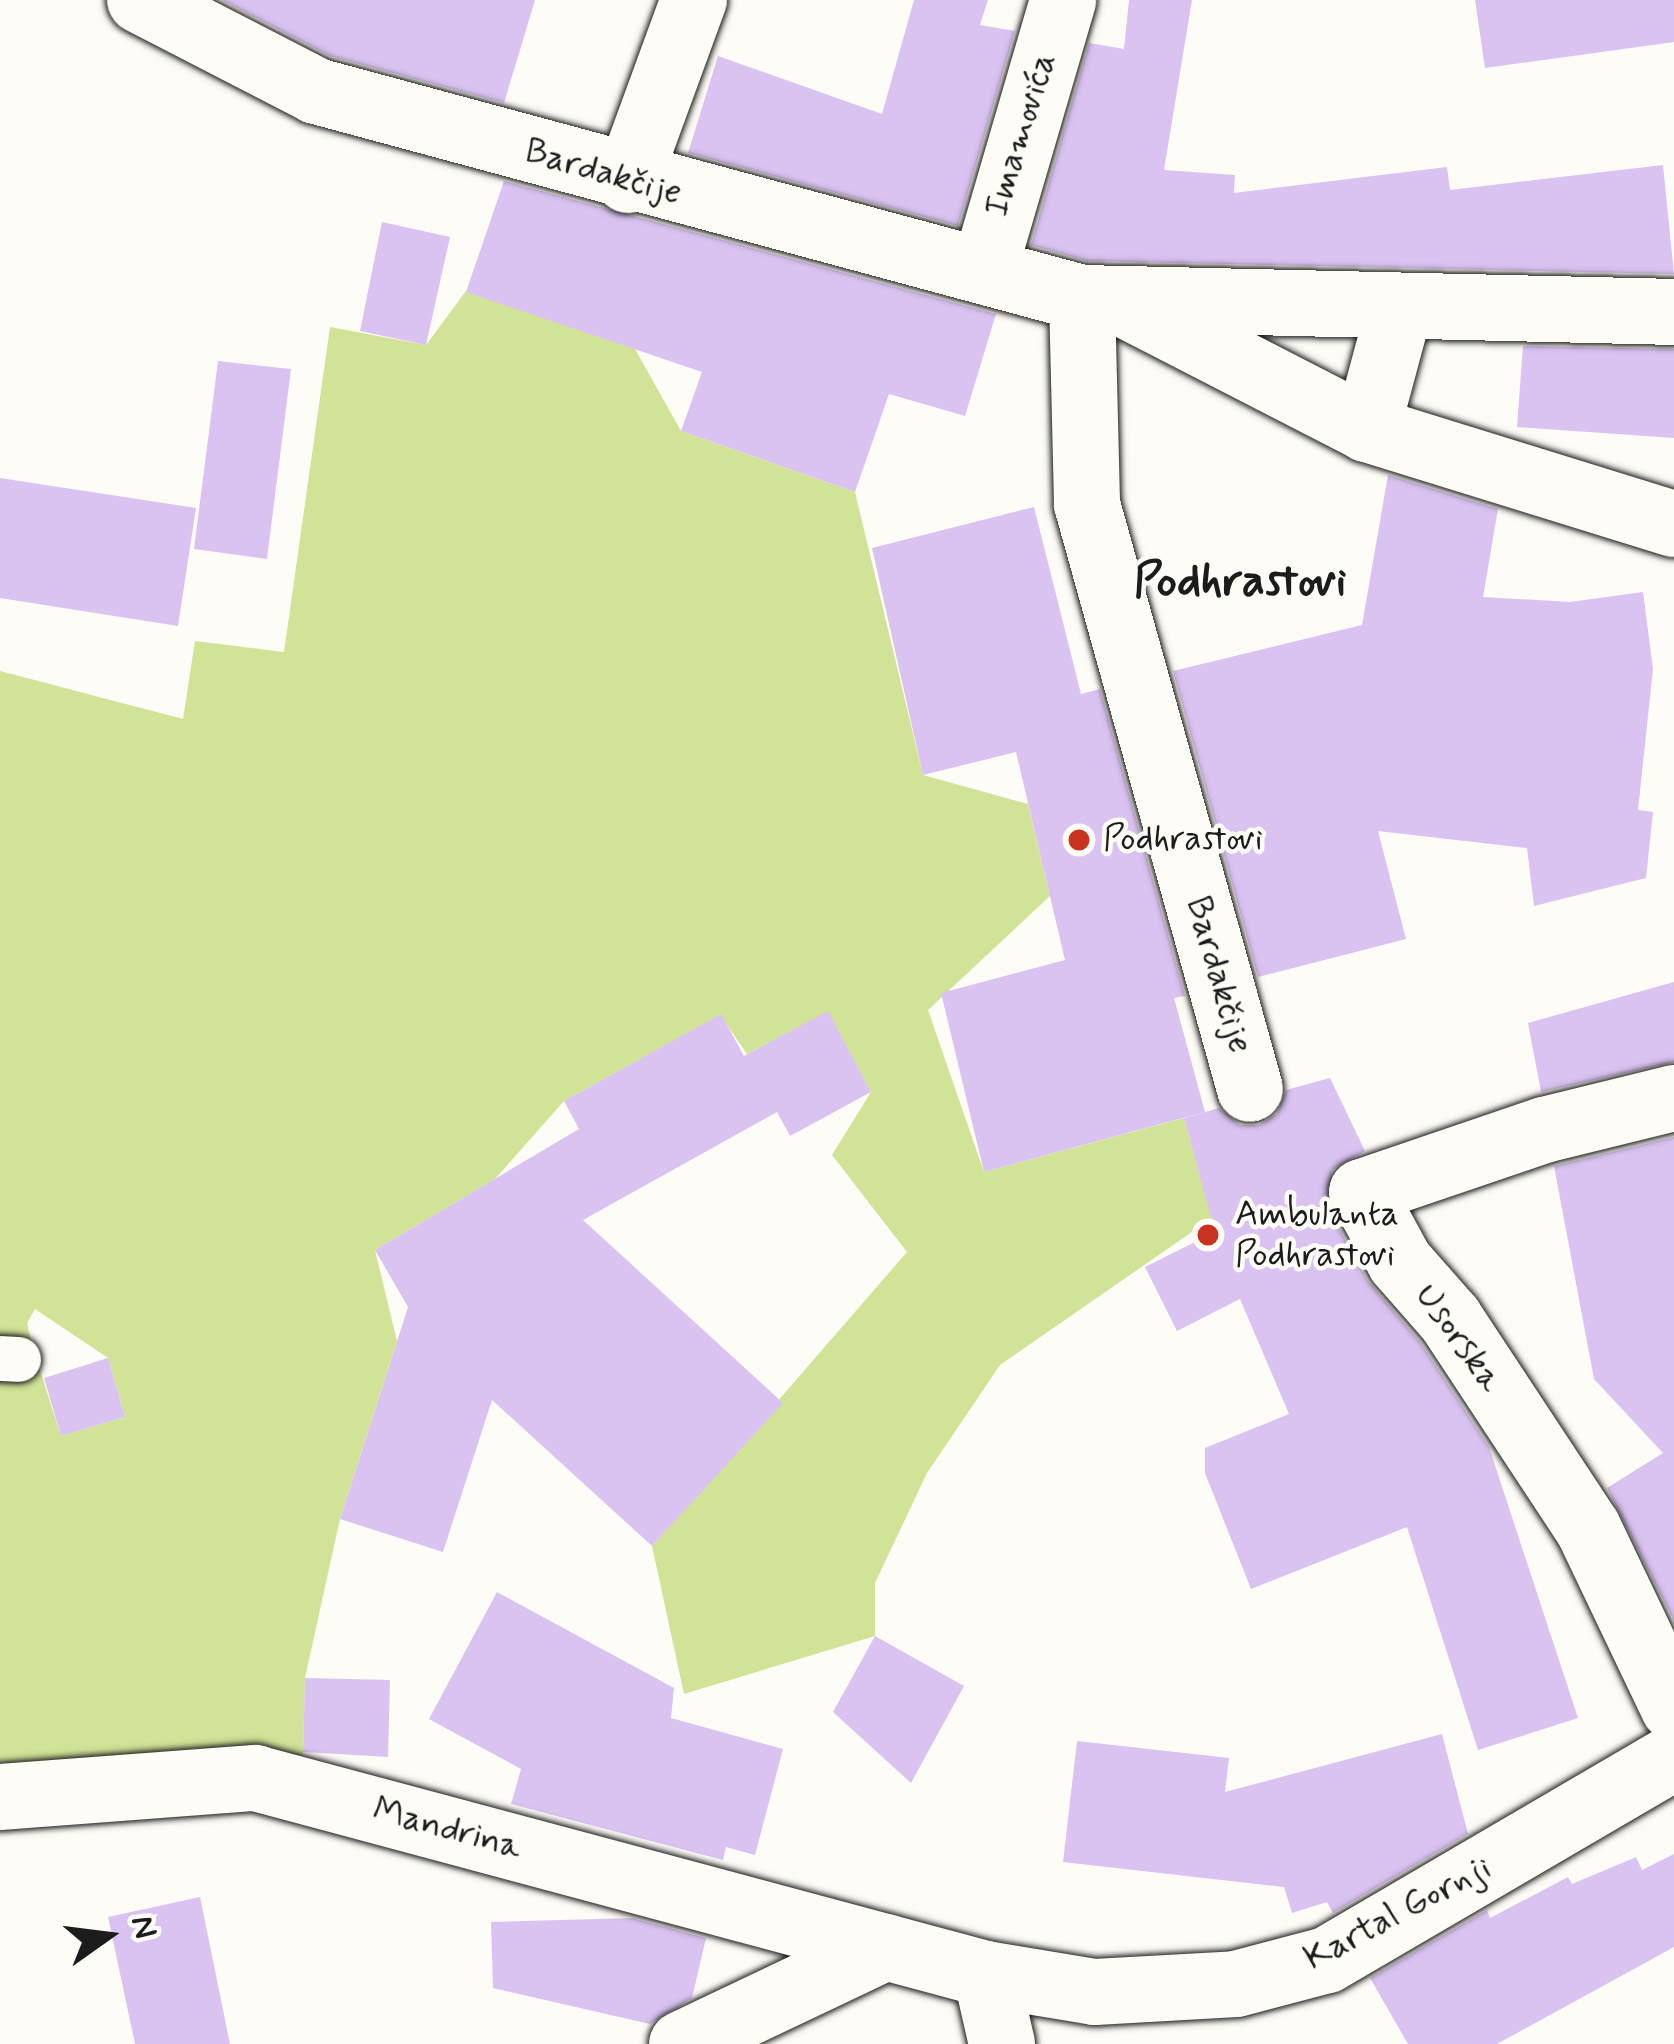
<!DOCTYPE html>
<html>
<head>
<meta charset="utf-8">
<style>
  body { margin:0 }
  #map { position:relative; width:1674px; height:2044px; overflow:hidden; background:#fdfcf7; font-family:Mynerve,sans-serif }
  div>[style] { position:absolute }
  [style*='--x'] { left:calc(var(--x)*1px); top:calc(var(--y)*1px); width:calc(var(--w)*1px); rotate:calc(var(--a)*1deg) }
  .green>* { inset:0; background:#d1e397 }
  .building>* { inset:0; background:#dac2f1 }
  .roads { filter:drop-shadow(0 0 3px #1c1c1c) drop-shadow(0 0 3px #1c1c1c) }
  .lane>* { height:45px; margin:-22.5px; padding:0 22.5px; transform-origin:22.5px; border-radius:22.5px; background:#fdfcf7 }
  .street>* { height:66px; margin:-33px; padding:0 33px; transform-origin:33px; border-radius:33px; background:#fdfcf7 }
  .secondary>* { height:66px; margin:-33px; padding:0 33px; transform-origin:33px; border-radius:33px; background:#fdfcf7 }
  .dots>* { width:33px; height:33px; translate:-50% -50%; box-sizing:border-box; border:6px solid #fdfcf7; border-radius:50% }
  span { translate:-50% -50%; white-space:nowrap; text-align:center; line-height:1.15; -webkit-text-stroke:9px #fdfcf7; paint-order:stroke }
  .street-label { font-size:36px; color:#1c1c1c }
  .poi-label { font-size:36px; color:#1c1c1c }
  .left { translate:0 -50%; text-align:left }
  .district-label { font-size:48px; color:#1c1c1c; font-weight:700 }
  .north { position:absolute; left:48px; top:1876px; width:120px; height:120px; -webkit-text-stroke:9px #fdfcf7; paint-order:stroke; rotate:76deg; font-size:33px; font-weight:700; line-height:48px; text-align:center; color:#1c1c1c }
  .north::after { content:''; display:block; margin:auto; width:42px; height:54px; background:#1c1c1c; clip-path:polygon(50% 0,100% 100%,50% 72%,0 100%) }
</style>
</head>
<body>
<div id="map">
  <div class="green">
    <div style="clip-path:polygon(evenodd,466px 291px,635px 349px,681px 431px,855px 492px,923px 775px,1028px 804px,1050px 896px,928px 1010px,984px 1172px,1184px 1118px,1212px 1218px,1000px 1365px,927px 1473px,875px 1583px,875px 1636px,684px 1694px,652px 1546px,907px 1252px,832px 1155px,871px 1092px,828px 1012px,747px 1054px,720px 1015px,564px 1101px,495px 1179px,375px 1250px,397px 1341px,340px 1519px,305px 1678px,303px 1755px,0 1763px,0 671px,183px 719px,195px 641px,284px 652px,330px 327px,426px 345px,466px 291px,35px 1309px,108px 1358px,125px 1417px,61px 1436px,32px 1345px,27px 1323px,35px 1309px)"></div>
  </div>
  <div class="building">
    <div style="clip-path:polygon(222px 0,535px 0,504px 103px,330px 56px)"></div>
    <div style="clip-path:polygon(914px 0,988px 0,980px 25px,1015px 31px,958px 226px,688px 153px,718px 56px,882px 114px)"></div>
    <div style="clip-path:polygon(1129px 0,1192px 0,1164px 170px,1235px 175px,1234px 193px,1447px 167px,1450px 190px,1663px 165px,1674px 274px,1087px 261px,1031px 245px,1089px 43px,1124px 49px)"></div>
    <div style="clip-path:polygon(1475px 0,1674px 0,1674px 42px,1485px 68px)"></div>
    <div style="clip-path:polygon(504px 181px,996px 314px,965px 416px,889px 394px,855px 492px,681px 431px,702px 372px,466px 292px)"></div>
    <div style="clip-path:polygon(382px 222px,450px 237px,426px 345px,360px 331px)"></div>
    <div style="clip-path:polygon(1523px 346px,1674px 349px,1674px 438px,1517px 427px)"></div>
    <div style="clip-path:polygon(218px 361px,291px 369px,267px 559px,194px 549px)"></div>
    <div style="clip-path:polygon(1388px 475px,1498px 509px,1483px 597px,1570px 602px,1643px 592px,1653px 669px,1638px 810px,1653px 812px,1646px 878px,1534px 906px,1527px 848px,1378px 831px,1406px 939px,1258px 977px,1173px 671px,1362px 625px)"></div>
    <div style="clip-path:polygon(0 478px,196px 508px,178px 626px,0 598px)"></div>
    <div style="clip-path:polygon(1034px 507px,1081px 694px,1100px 689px,1185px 996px,1174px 998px,1205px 1112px,984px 1172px,941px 993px,1065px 960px,1016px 752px,923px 775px,872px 548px)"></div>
    <div style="clip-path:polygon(1674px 982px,1674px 1062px,1541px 1092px,1528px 1023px)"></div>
    <div style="clip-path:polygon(828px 1011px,871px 1092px,790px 1136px,777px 1112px,583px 1220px,783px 1403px,652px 1546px,492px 1400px,443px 1552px,340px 1519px,408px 1307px,375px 1250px,579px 1129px,564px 1101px,721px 1014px,744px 1056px)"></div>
    <div style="clip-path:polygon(1330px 1078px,1365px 1151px,1332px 1170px,1329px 1210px,1367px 1280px,1420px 1342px,1489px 1447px,1578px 1718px,1478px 1750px,1407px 1527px,1251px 1589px,1205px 1473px,1205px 1448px,1289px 1414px,1240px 1299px,1177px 1331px,1145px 1267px,1215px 1232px,1184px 1118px,1219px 1108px,1240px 1125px,1259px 1125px,1277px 1114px,1286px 1090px)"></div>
    <div style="clip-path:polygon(1674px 1137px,1674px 1621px,1607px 1488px,1663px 1453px,1594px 1379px,1554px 1166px)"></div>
    <div style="clip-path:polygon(108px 1358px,125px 1417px,61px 1436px,44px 1378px)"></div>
    <div style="clip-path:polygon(497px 1592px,674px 1688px,671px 1718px,783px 1749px,755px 1855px,726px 1847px,723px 1860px,511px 1804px,521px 1769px,429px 1719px)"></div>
    <div style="clip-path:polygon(875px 1636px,964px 1686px,911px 1783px,833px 1712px)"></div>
    <div style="clip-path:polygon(305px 1678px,390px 1680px,388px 1757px,303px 1752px)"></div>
    <div style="clip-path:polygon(1442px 1734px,1468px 1834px,1333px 1913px,1327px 1902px,1292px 1913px,1284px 1887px,1063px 1862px,1077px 1741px,1229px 1758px,1225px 1792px)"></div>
    <div style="clip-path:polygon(1674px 1854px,1674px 1947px,1497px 2044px,1408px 2044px,1370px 1978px,1487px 1910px,1490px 1918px,1568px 1877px,1572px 1884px,1636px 1857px,1642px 1870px)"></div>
    <div style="clip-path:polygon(200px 1897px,230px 2044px,135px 2044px,108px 1917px)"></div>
    <div style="clip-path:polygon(632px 1918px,706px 1938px,692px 1998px,650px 2024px,493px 1988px,491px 1922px)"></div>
  </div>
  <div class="roads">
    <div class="lane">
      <div style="--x:0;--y:1358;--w:18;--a:3"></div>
    </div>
    <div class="street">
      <div style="--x:628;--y:180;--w:192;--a:-69.9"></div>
      <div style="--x:984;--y:271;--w:282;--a:-73.7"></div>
      <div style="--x:1082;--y:298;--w:206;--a:88.6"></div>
      <div style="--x:1087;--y:504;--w:607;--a:74.43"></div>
      <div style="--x:1124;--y:304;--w:273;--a:27.2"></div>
      <div style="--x:1367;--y:429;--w:321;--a:17.2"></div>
      <div style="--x:1674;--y:1098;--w:134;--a:166.2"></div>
      <div style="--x:1544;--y:1130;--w:192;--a:161.2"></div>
      <div style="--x:1362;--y:1192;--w:80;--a:61.5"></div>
      <div style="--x:1400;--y:1262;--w:76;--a:48.7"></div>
      <div style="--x:1450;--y:1319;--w:250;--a:56.6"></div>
      <div style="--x:1588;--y:1528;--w:199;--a:64.5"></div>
      <div style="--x:0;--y:1797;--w:256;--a:-4.3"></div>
      <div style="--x:255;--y:1778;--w:757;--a:15.01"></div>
      <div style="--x:986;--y:1974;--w:110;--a:9.4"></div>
      <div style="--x:1095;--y:1992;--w:141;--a:-3.2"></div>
      <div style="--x:1236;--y:1984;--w:94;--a:-14.8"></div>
      <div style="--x:1327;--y:1960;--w:402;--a:-30.3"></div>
      <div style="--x:986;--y:1974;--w:72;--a:77.1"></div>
      <div style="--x:682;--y:2044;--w:226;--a:-25.4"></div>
    </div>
    <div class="secondary">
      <div style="--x:140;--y:0;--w:198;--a:27.3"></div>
      <div style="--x:316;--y:91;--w:793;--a:15.12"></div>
      <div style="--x:1082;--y:298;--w:592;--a:1.35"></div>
      <div style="--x:1367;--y:429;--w:123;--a:-74.9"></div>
    </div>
  </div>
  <div class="dots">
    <div style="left:1079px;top:840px;background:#c8321e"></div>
    <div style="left:1208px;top:1235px;background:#c8321e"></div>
  </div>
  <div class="street-label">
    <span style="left:1021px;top:135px;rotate:-73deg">Imamovića</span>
    <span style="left:603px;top:173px;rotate:16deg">Bardakčije</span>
    <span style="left:1218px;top:975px;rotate:74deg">Bardakčije</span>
    <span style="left:1458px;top:1338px;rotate:54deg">Usorska</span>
    <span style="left:447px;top:1829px;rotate:15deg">Mandrina</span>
    <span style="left:1398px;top:1914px;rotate:-28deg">Kartal Gornji</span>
  </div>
  <div class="poi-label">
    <span class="left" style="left:1103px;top:840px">Podhrastovi</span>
    <span class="left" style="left:1235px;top:1235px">Ambulanta<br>Podhrastovi</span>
  </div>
  <div class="district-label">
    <span style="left:1240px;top:582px">Podhrastovi</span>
  </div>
  <div class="north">N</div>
</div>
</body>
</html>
